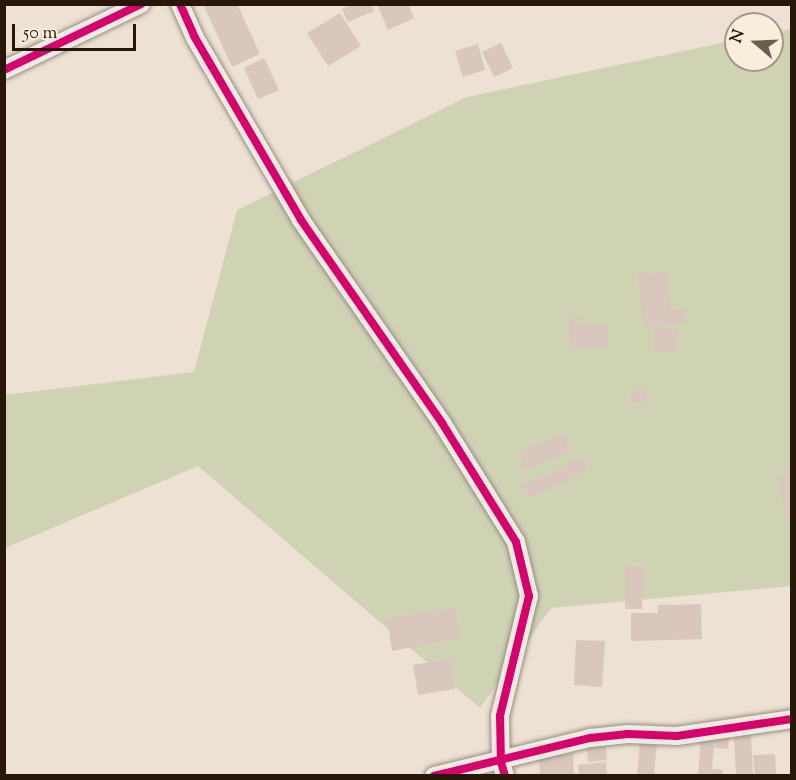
<!DOCTYPE html>
<html>
<head>
<meta charset="utf-8">
<style>
  body { margin:0 }
  #map { position:relative; width:796px; height:780px; overflow:hidden; background:#ece1d2; font-family:"Sorts Mill Goudy",serif }
  div>[style] { position:absolute }
  [style*='--x'] { left:calc(var(--x)*1px); top:calc(var(--y)*1px); width:calc(var(--w)*1px); rotate:calc(var(--a)*1deg) }
  .green>* { inset:0; background:#cfd2b3 }
  .building>* { inset:0; background:#d9c6bd }
  .roads { filter:drop-shadow(0 0 2px #968e84) drop-shadow(0 0 2px #968e84) }
  .minor>* { height:18px; margin:-9px; padding:0 9px; transform-origin:9px; border-radius:9px; background:#efeae2 }
  .cycleway>* { height:8px; margin:-4px; padding:0 4px; transform-origin:4px; border-radius:4px; background:#d6006c }
  span { translate:-50% -50%; white-space:nowrap; text-align:center; line-height:1.15; -webkit-text-stroke:4.5px #f9eddb; paint-order:stroke }
  .frame { position:absolute; inset:0; border:6px solid #281608; pointer-events:none }
  .north { position:absolute; left:724px; top:12px; width:60px; height:60px; box-sizing:border-box; background:#f9eddb; border:2px solid #a59787; border-radius:50%; rotate:289deg; font-size:16px; font-weight:700; line-height:24px; text-align:center; color:#281608 }
  .north::after { content:''; display:block; margin:auto; width:21px; height:27px; background:#6d5d4f; clip-path:polygon(50% 0,100% 100%,50% 72%,0 100%) }
  .scale { position:absolute; left:12px; top:24px; width:124px; height:27px; box-sizing:border-box; border:3px solid #281608; border-top:0; padding-left:8px; font-size:18px; line-height:21px; white-space:nowrap; color:#281608; -webkit-text-stroke:4px #f9eddb; paint-order:stroke }
</style>
</head>
<body>
<div id="map">
  <div class="green">
    <div style="clip-path:polygon(791px 29px,791px 586px,551px 608px,480px 708px,198px 466px,5px 548px,4px 395px,194px 372px,237px 210px,467px 97px,736px 40px,736px 60px,772px 60px,772px 33px)"></div>
  </div>
  <div class="building">
    <div style="clip-path:polygon(203px 4px,237px 4px,260px 54px,232px 67px)"></div>
    <div style="clip-path:polygon(353px 4px,371px 4px,374px 11px,348px 22px,342px 9px)"></div>
    <div style="clip-path:polygon(377px 4px,408px 4px,414px 18px,388px 30px)"></div>
    <div style="clip-path:polygon(340px 13px,361px 46px,328px 66px,307px 33px)"></div>
    <div style="clip-path:polygon(501px 43px,513px 68px,494px 77px,482px 52px)"></div>
    <div style="clip-path:polygon(478px 44px,485px 70px,463px 77px,455px 51px)"></div>
    <div style="clip-path:polygon(264px 58px,279px 90px,258px 99px,244px 68px)"></div>
    <div style="clip-path:polygon(667px 272px,671px 310px,685px 309px,686px 323px,643px 327px,638px 274px)"></div>
    <div style="clip-path:polygon(580px 317px,581px 325px,607px 324px,608px 347px,570px 348px,569px 318px)"></div>
    <div style="clip-path:polygon(655px 328px,678px 329px,677px 352px,654px 351px)"></div>
    <div style="clip-path:polygon(631px 390px,646px 390px,647px 402px,631px 403px)"></div>
    <div style="clip-path:polygon(563px 434px,570px 451px,526px 470px,519px 453px)"></div>
    <div style="clip-path:polygon(582px 458px,587px 471px,529px 497px,524px 485px)"></div>
    <div style="clip-path:polygon(792px 475px,792px 522px,786px 523px,779px 477px)"></div>
    <div style="clip-path:polygon(625px 567px,643px 567px,642px 609px,625px 609px)"></div>
    <div style="clip-path:polygon(701px 604px,702px 639px,631px 641px,631px 613px,658px 613px,658px 605px)"></div>
    <div style="clip-path:polygon(455px 607px,460px 638px,392px 651px,387px 619px)"></div>
    <div style="clip-path:polygon(576px 640px,605px 641px,602px 687px,574px 685px)"></div>
    <div style="clip-path:polygon(450px 659px,455px 689px,418px 695px,413px 665px)"></div>
    <div style="clip-path:polygon(734px 735px,751px 735px,753px 776px,736px 776px)"></div>
    <div style="clip-path:polygon(701px 736px,715px 737px,712px 769px,723px 770px,722px 776px,698px 776px)"></div>
    <div style="clip-path:polygon(716px 737px,729px 738px,728px 749px,715px 748px)"></div>
    <div style="clip-path:polygon(605px 739px,607px 760px,588px 762px,586px 741px)"></div>
    <div style="clip-path:polygon(640px 741px,657px 742px,654px 776px,637px 776px)"></div>
    <div style="clip-path:polygon(573px 754px,574px 776px,540px 775px,539px 755px)"></div>
    <div style="clip-path:polygon(775px 754px,776px 776px,755px 776px,753px 755px)"></div>
    <div style="clip-path:polygon(606px 762px,607px 776px,579px 776px,578px 765px)"></div>
  </div>
  <div class="roads">
    <div class="minor">
      <div style="--x:180;--y:4;--w:35;--a:66"></div>
      <div style="--x:194;--y:36;--w:213;--a:59.8"></div>
      <div style="--x:301;--y:220;--w:247;--a:55.2"></div>
      <div style="--x:442;--y:423;--w:140;--a:58.1"></div>
      <div style="--x:516;--y:542;--w:56;--a:76.5"></div>
      <div style="--x:529;--y:596;--w:123;--a:103.6"></div>
      <div style="--x:500;--y:716;--w:46;--a:88.8"></div>
      <div style="--x:501;--y:762;--w:15;--a:74"></div>
      <div style="--x:4;--y:70;--w:152;--a:-25.7"></div>
      <div style="--x:434;--y:776;--w:161;--a:-13.7"></div>
      <div style="--x:590;--y:738;--w:38;--a:-6"></div>
      <div style="--x:628;--y:734;--w:49;--a:2.3"></div>
      <div style="--x:677;--y:736;--w:116;--a:-8.4"></div>
    </div>
  </div>
  <div class="cycleway">
    <div style="--x:180;--y:4;--w:35;--a:66"></div>
    <div style="--x:194;--y:36;--w:213;--a:59.8"></div>
    <div style="--x:301;--y:220;--w:247;--a:55.2"></div>
    <div style="--x:442;--y:423;--w:140;--a:58.1"></div>
    <div style="--x:516;--y:542;--w:56;--a:76.5"></div>
    <div style="--x:529;--y:596;--w:123;--a:103.6"></div>
    <div style="--x:500;--y:716;--w:46;--a:88.8"></div>
    <div style="--x:501;--y:762;--w:15;--a:74"></div>
    <div style="--x:4;--y:70;--w:152;--a:-25.7"></div>
    <div style="--x:434;--y:776;--w:161;--a:-13.7"></div>
    <div style="--x:590;--y:738;--w:38;--a:-6"></div>
    <div style="--x:628;--y:734;--w:49;--a:2.3"></div>
    <div style="--x:677;--y:736;--w:116;--a:-8.4"></div>
  </div>
  <div class="frame"></div>
  <div class="north">N</div>
  <div class="scale">50 m</div>
</div>
</body>
</html>
